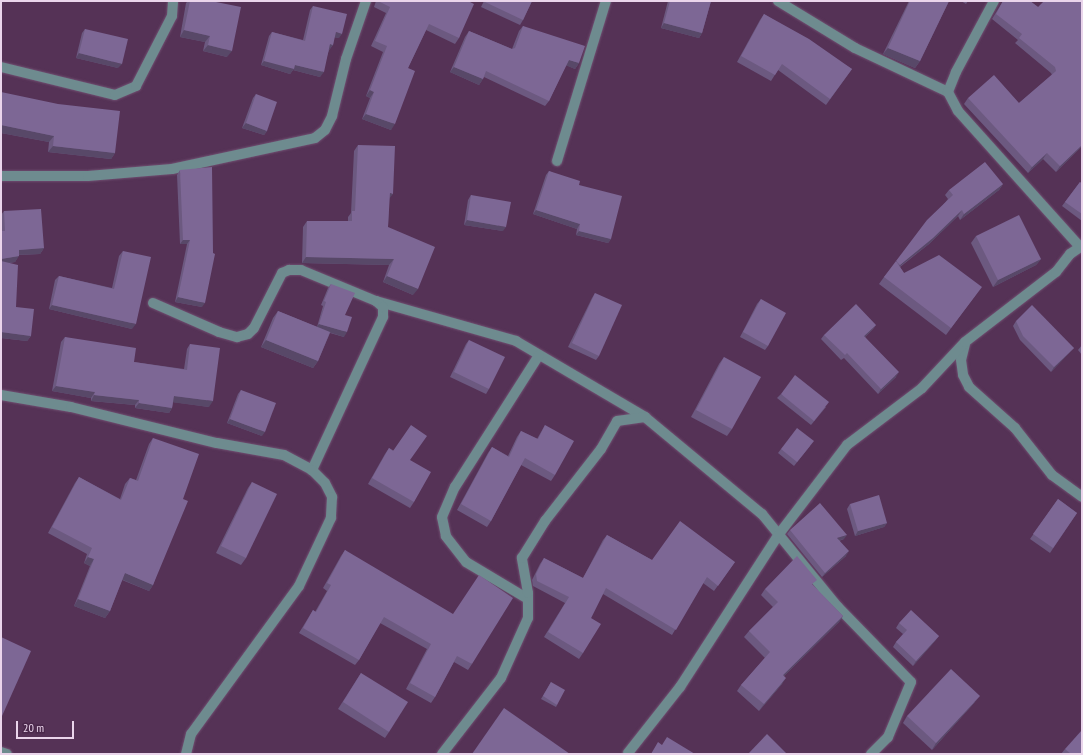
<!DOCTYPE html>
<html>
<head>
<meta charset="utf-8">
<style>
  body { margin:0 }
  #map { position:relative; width:1083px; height:755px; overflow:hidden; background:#553256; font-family:"PT Sans Narrow",sans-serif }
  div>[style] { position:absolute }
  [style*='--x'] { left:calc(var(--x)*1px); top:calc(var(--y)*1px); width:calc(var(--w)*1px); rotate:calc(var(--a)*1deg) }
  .roads { filter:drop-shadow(0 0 1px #704f71) drop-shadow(0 0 1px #704f71) }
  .minor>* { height:10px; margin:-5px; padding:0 5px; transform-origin:5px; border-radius:5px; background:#6e8b8f }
  .wall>* { inset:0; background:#6c5980 }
  .shaded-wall>* { inset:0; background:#584868 }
  .building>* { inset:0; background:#7d6795 }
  span { translate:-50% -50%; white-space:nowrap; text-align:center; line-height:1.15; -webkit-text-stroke:3px #4a284b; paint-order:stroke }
  .frame { position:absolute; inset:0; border:2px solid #ead5eb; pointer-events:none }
  .scale { position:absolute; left:16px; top:721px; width:58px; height:18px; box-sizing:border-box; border:2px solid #ead5eb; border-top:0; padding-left:5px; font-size:12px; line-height:14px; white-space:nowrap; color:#ead5eb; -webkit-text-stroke:3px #4a284b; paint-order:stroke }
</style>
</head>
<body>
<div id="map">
  <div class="roads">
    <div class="minor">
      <div style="--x:778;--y:1;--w:90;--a:31.4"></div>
      <div style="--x:855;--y:48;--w:103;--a:25.3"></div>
      <div style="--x:994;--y:1;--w:81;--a:118.2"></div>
      <div style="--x:956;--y:72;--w:22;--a:112"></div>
      <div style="--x:948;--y:92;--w:21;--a:62"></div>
      <div style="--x:958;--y:111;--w:181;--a:48.1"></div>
      <div style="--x:1;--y:67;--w:117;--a:13.8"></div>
      <div style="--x:115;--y:95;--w:23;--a:-23"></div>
      <div style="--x:136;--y:86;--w:79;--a:-62.8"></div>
      <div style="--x:172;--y:16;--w:15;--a:-86"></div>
      <div style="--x:557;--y:161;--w:167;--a:-73"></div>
      <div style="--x:1;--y:176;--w:87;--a:0"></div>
      <div style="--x:88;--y:176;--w:84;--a:-4.8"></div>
      <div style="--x:172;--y:169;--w:146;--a:-12.2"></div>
      <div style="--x:315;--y:138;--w:13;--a:-39"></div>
      <div style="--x:325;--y:130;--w:16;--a:-63"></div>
      <div style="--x:332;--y:116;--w:59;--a:-76.2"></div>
      <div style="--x:346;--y:59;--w:61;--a:-71"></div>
      <div style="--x:376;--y:301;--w:146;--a:15.9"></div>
      <div style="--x:516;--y:341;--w:150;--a:30.5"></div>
      <div style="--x:645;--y:417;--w:152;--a:39.7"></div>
      <div style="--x:762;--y:514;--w:119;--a:50.8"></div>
      <div style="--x:837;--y:606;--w:106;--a:45.8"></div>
      <div style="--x:911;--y:682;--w:60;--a:112.7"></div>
      <div style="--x:888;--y:737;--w:24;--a:135"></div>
      <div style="--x:153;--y:303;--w:72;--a:23.7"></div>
      <div style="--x:219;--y:332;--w:19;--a:16"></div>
      <div style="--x:237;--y:337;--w:11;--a:-15"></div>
      <div style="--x:248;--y:334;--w:8;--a:-45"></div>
      <div style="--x:254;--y:328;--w:62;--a:-63"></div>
      <div style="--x:282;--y:273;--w:8;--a:-23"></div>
      <div style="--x:289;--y:270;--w:12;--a:0"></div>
      <div style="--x:301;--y:270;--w:81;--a:22.5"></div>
      <div style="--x:376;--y:301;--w:9;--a:41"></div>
      <div style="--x:383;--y:307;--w:10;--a:90"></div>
      <div style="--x:383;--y:317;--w:169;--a:114.9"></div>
      <div style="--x:965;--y:344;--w:16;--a:104"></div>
      <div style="--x:961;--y:360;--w:15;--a:82"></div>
      <div style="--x:963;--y:375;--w:13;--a:63"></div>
      <div style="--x:969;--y:387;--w:62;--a:41.7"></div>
      <div style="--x:1015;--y:428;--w:60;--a:51.8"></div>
      <div style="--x:1052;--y:475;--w:37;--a:36"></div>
      <div style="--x:1;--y:395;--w:71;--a:9.7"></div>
      <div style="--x:71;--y:407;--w:150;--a:13.9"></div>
      <div style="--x:217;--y:443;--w:68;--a:10.2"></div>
      <div style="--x:284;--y:455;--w:32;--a:28"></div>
      <div style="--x:312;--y:470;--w:18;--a:45"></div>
      <div style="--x:325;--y:483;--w:16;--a:63"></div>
      <div style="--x:332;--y:497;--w:21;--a:93"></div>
      <div style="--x:331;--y:518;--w:75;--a:115.2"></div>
      <div style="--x:299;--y:586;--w:183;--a:126.1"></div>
      <div style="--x:191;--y:734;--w:21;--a:104"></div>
      <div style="--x:528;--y:599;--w:72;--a:-149.2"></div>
      <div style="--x:466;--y:562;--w:33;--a:-128"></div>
      <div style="--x:446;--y:536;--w:19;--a:-102"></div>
      <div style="--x:442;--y:517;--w:33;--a:-67"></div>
      <div style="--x:455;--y:487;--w:156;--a:-57.5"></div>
      <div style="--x:1;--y:752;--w:6;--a:18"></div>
      <div style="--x:628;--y:753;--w:84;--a:-51.8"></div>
      <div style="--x:680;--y:687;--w:182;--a:-57.1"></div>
      <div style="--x:779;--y:534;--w:112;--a:-52.6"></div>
      <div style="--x:847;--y:445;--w:94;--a:-37.2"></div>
      <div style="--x:922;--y:388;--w:63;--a:-46.9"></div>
      <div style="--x:965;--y:342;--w:115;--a:-37.6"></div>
      <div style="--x:1056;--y:272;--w:23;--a:-52"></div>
      <div style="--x:1070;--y:254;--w:14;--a:-34"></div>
      <div style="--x:442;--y:754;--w:96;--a:-52.2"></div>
      <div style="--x:501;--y:678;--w:66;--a:-65.8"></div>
      <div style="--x:528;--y:618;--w:25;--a:-90"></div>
      <div style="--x:528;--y:593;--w:36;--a:-100"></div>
      <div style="--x:522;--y:558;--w:44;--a:-58.1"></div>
      <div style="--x:545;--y:521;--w:91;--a:-52.1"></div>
      <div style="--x:601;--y:449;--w:32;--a:-60"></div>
      <div style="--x:617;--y:421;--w:28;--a:-8"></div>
    </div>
  </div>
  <div class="wall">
    <div style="clip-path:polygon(188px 1px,211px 1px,227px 57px,203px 51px,205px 42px,180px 37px,186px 3px)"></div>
    <div style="clip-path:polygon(376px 1px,468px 1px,459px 38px,455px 44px,426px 30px,408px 68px,391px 130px,362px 119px,370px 98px,366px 96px,383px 52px,371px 46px,386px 13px,374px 7px)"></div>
    <div style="clip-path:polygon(484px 1px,532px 1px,523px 20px,520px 25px,481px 7px)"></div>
    <div style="clip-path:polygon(668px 1px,711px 1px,702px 33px,699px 38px,661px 28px)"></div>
    <div style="clip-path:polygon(909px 1px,949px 1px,920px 61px,915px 68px,883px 54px)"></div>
    <div style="clip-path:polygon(961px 1px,968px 1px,966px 4px)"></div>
    <div style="clip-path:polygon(1003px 1px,1030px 1px,1038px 7px,1082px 21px,1082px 146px,1056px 172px,1043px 159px,1028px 173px,964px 104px,968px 98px,1019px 103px,1052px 75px,1051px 73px,1015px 43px,1018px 40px,992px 19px)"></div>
    <div style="clip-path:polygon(313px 6px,339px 38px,334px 37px,333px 45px,329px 50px,320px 77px,293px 70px,290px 74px,261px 65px,269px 36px,272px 32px,303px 40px,310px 10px)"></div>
    <div style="clip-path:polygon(764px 14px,852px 69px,826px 105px,778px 70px,771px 81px,737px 62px,760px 20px)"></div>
    <div style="clip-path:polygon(523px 26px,579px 63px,575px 69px,566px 65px,549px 101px,545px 106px,484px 77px,479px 85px,450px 72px,465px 37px,469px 31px,512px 49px,519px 31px)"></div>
    <div style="clip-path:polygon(85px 29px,118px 68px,76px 58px,82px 33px)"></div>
    <div style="clip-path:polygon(1px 92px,115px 153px,111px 159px,48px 152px,49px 142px,1px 133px)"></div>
    <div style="clip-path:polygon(256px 94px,267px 131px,264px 135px,242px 128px,253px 98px)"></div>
    <div style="clip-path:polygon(358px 145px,389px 199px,388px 227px,413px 295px,383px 282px,389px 265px,302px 263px,303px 227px,307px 221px,348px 221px,348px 217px,351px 213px,354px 151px)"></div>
    <div style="clip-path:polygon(180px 170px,202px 307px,175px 302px,187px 244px,180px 244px,177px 175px)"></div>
    <div style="clip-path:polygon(549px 171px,579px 185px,611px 239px,608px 243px,576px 235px,577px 229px,533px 214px,546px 175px)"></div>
    <div style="clip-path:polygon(1080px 182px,1082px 184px,1082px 221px,1062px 206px)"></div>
    <div style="clip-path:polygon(1003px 184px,999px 190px,960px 220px,958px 216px,929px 244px,900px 267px,904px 273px,977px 293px,946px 335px,879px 284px,884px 277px,948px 199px,945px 195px,949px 190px)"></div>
    <div style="clip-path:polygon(471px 195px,503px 231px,464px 225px,468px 200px)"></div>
    <div style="clip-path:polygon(4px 211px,44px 248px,40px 254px,19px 255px,15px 262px,9px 263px,16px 307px,31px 336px,27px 341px,1px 338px,1px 215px)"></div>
    <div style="clip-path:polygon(976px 236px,1041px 259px,1036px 265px,993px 287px,971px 243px)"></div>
    <div style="clip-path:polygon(123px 251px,132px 329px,49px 309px,55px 280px,59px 276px,112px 288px,119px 256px)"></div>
    <div style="clip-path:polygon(331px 284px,345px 315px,344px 337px,330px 333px,318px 361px,313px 368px,261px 347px,273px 318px,278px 311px,317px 327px,323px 306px,321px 305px,328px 288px)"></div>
    <div style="clip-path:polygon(595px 293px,599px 356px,596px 360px,568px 347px,592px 298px)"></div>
    <div style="clip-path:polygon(761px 299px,768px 346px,765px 350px,740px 337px,757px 304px)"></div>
    <div style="clip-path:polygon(1016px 321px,1074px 348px,1070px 352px,1051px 372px,1020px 340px,1013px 326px)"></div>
    <div style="clip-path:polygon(876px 325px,873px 329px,865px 337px,896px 377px,878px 394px,844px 358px,841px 360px,821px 339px,824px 335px)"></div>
    <div style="clip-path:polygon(65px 337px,134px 362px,184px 369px,187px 349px,190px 344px,209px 407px,173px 402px,172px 408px,169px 413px,135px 408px,135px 405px,91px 401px,91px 398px,52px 391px,61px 342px)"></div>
    <div style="clip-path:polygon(469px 340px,489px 389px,486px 394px,450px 377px,466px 344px)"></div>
    <div style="clip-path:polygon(1082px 345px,1082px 355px,1078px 350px)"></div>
    <div style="clip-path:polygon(724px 357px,732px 429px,727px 436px,691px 417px,719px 364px)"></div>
    <div style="clip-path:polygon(241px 390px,262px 436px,227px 423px,238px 394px)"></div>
    <div style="clip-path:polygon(781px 394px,826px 407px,811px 425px,777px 398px)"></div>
    <div style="clip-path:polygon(545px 425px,555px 475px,551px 481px,521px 465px,491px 521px,487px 527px,457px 510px,488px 453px,492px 447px,508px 456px,517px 437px,521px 431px,537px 439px)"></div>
    <div style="clip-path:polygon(153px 438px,183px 499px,153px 585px,149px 591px,122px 580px,110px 611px,105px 618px,74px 606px,90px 566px,84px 563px,87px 554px,48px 533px,75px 483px,79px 477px,120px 499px,125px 484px,130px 478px,136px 480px,149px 444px)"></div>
    <div style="clip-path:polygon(810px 446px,794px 466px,778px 453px,781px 449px)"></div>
    <div style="clip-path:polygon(389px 448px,410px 460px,414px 502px,410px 508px,368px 484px,385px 454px)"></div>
    <div style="clip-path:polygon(252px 482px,246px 558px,241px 565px,216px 553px,248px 488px)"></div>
    <div style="clip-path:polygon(1058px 499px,1077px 513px,1050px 553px,1030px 539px)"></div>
    <div style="clip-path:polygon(850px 504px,887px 523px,884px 527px,855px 536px,847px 509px)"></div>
    <div style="clip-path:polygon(790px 530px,844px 539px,839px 541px,846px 556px,822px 577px,787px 534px)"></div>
    <div style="clip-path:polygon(607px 535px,652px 560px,735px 562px,714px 591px,703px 583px,672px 635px,603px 594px,591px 618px,583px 653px,579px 659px,544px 637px,565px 603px,533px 586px,532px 580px,540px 564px,544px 558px,583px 578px,603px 540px)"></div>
    <div style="clip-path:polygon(345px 550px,472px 664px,468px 670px,454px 662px,435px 697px,431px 703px,406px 689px,427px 649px,380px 623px,359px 660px,355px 665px,299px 633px,313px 610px,315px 612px,327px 591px,323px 588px,341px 556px)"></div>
    <div style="clip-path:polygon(813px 586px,843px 616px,839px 622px,784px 676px,782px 684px,759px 711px,737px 691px,741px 685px,765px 658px,744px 637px,749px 631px,773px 607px,761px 595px,765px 589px)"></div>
    <div style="clip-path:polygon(899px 623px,939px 636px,935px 641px,913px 666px,893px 647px,896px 642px,903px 634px,896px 628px)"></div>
    <div style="clip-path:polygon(361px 673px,389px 732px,385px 738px,338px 709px)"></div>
    <div style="clip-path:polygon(551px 682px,557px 705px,556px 707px,541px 699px)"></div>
    <div style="clip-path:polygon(975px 702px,932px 750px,903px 723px,907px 716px)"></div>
    <div style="clip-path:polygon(1065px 749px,1082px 754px,1061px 754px)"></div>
  </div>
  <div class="shaded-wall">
    <div style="clip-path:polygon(664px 23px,702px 33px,699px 38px,661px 28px)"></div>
    <div style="clip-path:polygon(184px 30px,210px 36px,205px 42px,180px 37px)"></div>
    <div style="clip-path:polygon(336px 32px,342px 34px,339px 38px,332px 37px)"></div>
    <div style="clip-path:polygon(330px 44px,333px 45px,329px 50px,326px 49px)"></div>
    <div style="clip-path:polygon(208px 45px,232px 51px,227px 57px,203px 51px)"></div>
    <div style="clip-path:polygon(888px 48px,920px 61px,915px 68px,883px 54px)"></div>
    <div style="clip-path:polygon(79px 53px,122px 64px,118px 68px,76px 58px)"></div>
    <div style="clip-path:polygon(569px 60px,579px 63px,575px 69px,565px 65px)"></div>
    <div style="clip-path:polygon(264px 61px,295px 65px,324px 72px,320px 77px,293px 70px,290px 74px,261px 65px)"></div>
    <div style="clip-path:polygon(454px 67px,483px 79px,479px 85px,450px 72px)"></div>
    <div style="clip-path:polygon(370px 90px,374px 92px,370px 98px,366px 96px)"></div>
    <div style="clip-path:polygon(366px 114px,395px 124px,391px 130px,362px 119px)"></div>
    <div style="clip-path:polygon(246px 123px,267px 131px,264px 135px,242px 128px)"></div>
    <div style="clip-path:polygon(1px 125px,54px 136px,49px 142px,1px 133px)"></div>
    <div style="clip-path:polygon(1082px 145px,1082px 146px,1056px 172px,1060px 166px)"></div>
    <div style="clip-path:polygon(53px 146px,115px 153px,111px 159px,48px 152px)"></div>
    <div style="clip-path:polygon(1047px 153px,1043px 159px,1028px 173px,1032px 167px)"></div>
    <div style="clip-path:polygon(1003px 184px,999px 190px,960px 220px,964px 214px)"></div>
    <div style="clip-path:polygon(390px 193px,393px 194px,389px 199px)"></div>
    <div style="clip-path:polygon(536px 210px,580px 224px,577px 229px,533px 214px)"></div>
    <div style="clip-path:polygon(962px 210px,958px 216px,929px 244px,895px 270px,900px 265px)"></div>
    <div style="clip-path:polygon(467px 220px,506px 227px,503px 231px,464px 225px)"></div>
    <div style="clip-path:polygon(579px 231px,611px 239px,608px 243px,576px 235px)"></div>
    <div style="clip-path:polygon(183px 240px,190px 240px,187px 244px,180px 244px)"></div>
    <div style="clip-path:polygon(44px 248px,40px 254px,15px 255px,19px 250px)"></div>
    <div style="clip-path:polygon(19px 256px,15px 262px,1px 264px,1px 259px)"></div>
    <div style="clip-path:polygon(306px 257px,394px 259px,389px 265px,302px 263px)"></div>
    <div style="clip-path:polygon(1041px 259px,1036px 265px,993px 287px,998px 280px)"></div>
    <div style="clip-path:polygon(387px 276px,418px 289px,413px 295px,383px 282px)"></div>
    <div style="clip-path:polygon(178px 297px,205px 303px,202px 307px,175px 302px)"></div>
    <div style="clip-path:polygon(52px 305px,136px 324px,132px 329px,49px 309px)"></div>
    <div style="clip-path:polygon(319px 324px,347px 332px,344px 337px,316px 328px)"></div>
    <div style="clip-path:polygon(876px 325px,873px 329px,861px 341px,864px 336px)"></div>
    <div style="clip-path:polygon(1px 332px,31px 336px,27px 341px,1px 338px)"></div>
    <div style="clip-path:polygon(266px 340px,318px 361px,313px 368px,261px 347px)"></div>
    <div style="clip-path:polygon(1074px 348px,1070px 352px,1051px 372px,1054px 367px)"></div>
    <div style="clip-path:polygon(899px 372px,896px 377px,878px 394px,881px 389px)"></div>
    <div style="clip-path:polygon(56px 386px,95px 392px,91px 398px,52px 391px)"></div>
    <div style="clip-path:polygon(94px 395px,139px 400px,135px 405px,91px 401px)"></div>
    <div style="clip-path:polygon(174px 396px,213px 401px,209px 407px,170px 402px)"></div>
    <div style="clip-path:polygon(139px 403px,172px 408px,169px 413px,135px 408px)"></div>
    <div style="clip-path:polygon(230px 419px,265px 432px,262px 436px,227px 423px)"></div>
    <div style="clip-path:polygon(887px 523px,884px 527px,855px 536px,858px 531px)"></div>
    <div style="clip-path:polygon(847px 535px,844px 539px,833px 542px,837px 538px)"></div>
    <div style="clip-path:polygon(849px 551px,846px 556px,822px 577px,825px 573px)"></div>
    <div style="clip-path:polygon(88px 557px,94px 559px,90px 566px,84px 563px)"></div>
    <div style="clip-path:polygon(125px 573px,153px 585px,149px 591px,121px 579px)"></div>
    <div style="clip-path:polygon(78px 599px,110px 611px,105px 618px,74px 606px)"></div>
    <div style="clip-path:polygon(843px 616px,839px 622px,779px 681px,783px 675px)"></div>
    <div style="clip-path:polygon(939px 636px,935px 641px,913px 666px,916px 661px)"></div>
    <div style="clip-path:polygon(786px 678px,782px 684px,759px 711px,764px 704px)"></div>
    <div style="clip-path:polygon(980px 696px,975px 702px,932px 750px,936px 743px)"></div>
  </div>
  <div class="building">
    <div style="clip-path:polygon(190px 1px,211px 1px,241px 7px,232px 51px,208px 45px,210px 36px,184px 30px)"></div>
    <div style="clip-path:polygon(378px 1px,468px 1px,474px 4px,459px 38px,429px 24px,408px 68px,415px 71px,395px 124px,366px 114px,374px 92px,370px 90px,387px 46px,375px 41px,390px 7px)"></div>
    <div style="clip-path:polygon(485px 1px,532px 1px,523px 20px,485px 2px)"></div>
    <div style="clip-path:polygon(670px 1px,711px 1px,702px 33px,664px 23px)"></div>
    <div style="clip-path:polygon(910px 1px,949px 1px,920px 61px,888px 48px)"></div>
    <div style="clip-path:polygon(1003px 1px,1030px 1px,1038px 7px,1044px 1px,1082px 1px,1082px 19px,1081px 21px,1082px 22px,1082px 145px,1060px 166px,1047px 153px,1032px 167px,968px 98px,994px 75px,1019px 103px,1056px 71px,1055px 67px,1019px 38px,1022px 34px,996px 14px)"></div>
    <div style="clip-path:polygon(313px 6px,347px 14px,342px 34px,336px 32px,333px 45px,330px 44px,324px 72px,295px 65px,294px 69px,264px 61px,272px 32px,305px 41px)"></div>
    <div style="clip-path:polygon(764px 14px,809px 39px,852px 69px,830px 99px,782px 64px,775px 75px,741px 56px)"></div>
    <div style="clip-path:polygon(523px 26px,585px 46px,579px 63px,569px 60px,549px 101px,486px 71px,483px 79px,454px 67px,469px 31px,512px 49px,515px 48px)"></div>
    <div style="clip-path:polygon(85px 29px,128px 39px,122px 64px,79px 53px)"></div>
    <div style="clip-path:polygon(1px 92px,58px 104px,120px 111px,115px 153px,53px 146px,54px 136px,1px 125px)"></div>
    <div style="clip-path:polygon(256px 94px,277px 102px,267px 131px,246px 123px)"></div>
    <div style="clip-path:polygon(358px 145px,395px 146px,393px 194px,390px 193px,388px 227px,435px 247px,418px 289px,387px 276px,394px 259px,306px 257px,307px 221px,352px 221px,352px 211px,355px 211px)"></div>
    <div style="clip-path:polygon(985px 162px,1003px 184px,964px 214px,962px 210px,933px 238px,900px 265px,896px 261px,927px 220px,953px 195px,949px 190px)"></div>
    <div style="clip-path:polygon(212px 167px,213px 253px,215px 254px,205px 303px,178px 297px,190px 240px,183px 240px,180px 170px)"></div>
    <div style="clip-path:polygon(549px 171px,580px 181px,579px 185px,622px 196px,611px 239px,579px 231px,580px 224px,536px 210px)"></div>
    <div style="clip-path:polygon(1080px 182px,1082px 184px,1082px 214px,1065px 202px)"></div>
    <div style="clip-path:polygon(471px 195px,511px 202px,506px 227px,467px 220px)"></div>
    <div style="clip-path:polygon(41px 209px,44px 248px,19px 250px,19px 256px,1px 259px,1px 231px,5px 231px,4px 211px)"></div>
    <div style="clip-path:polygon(1019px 215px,1041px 259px,998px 280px,976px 236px)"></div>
    <div style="clip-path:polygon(123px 251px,151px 257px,136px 324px,52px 305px,59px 276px,114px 289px)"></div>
    <div style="clip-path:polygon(939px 255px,982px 287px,951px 328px,884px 277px,896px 261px,904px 273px)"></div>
    <div style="clip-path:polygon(1px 261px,18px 265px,16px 307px,34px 309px,31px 336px,1px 332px)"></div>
    <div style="clip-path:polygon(331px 284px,355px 293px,345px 315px,352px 317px,347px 332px,319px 324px,326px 302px,324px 301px)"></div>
    <div style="clip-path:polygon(595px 293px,622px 305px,599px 356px,572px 343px)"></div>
    <div style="clip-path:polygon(761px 299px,786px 313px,768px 346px,743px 332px)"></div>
    <div style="clip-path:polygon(856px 304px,876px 325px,864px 336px,899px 372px,881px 389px,847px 353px,845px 355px,824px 335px)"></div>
    <div style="clip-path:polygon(1032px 305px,1074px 348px,1054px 367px,1023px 336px,1016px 321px)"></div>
    <div style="clip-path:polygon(278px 311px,330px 332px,318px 361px,266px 340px)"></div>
    <div style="clip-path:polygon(65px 337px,136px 348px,134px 362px,187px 370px,190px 344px,220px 348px,213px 401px,174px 396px,172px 408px,139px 403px,139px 400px,94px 395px,95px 392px,56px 386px)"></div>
    <div style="clip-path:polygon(469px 340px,505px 357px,489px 389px,454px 372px)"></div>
    <div style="clip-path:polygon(724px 357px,761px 377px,732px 429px,696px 410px)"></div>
    <div style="clip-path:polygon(795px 375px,829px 402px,814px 421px,781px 394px)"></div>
    <div style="clip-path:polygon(241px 390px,276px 403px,265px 432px,230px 419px)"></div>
    <div style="clip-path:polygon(411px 425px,427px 436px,410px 460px,431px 472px,414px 502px,372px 478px,389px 448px,393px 451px)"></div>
    <div style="clip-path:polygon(545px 425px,574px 441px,555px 475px,525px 458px,491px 521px,461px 504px,492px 447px,509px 457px,521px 431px,538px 439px)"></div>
    <div style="clip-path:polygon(797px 428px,814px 441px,797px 462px,781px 449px)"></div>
    <div style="clip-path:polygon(153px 438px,199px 454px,183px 499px,188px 501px,153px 585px,125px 573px,110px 611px,78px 599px,94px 559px,88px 557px,92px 548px,52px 527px,79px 477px,121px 500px,130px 478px,138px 481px)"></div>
    <div style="clip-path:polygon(252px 482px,277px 494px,246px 558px,221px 546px)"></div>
    <div style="clip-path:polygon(879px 495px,887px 523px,858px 531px,850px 504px)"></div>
    <div style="clip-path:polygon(1058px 499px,1077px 513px,1053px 548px,1033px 534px)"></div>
    <div style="clip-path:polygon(820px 503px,847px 535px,837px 538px,849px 551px,825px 573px,790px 530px)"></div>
    <div style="clip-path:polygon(680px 521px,735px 562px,718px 586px,707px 577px,676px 630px,606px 588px,591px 618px,601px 624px,583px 653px,548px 632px,569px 597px,537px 581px,536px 574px,544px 558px,583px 578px,607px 535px,652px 560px)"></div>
    <div style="clip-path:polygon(345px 550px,453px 614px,479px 575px,513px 598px,472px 664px,457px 656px,435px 697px,410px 683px,431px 644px,384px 617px,359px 660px,303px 628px,313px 610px,316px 612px,331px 585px,327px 583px)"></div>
    <div style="clip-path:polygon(797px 556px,817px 580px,812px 584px,843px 616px,783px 675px,786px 678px,764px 704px,741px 685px,770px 652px,749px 631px,778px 602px,765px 589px)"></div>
    <div style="clip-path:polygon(911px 610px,939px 636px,916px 661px,896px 642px,907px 630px,899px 623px)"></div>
    <div style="clip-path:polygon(1px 637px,31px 651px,2px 716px,1px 716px)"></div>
    <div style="clip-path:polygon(951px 669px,980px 696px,936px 743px,907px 716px)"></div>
    <div style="clip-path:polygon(361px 673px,408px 702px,389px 732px,343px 702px)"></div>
    <div style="clip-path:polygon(551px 682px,565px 690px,557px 705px,543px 696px)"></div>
    <div style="clip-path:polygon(504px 708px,570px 754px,472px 754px)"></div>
    <div style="clip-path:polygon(1082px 730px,1082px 754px,1071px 754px,1065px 749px)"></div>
    <div style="clip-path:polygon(767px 734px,787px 754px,748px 754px)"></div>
    <div style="clip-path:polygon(667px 737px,695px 754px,651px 754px,658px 742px,662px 745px)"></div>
  </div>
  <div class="frame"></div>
  <div class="scale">20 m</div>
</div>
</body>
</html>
